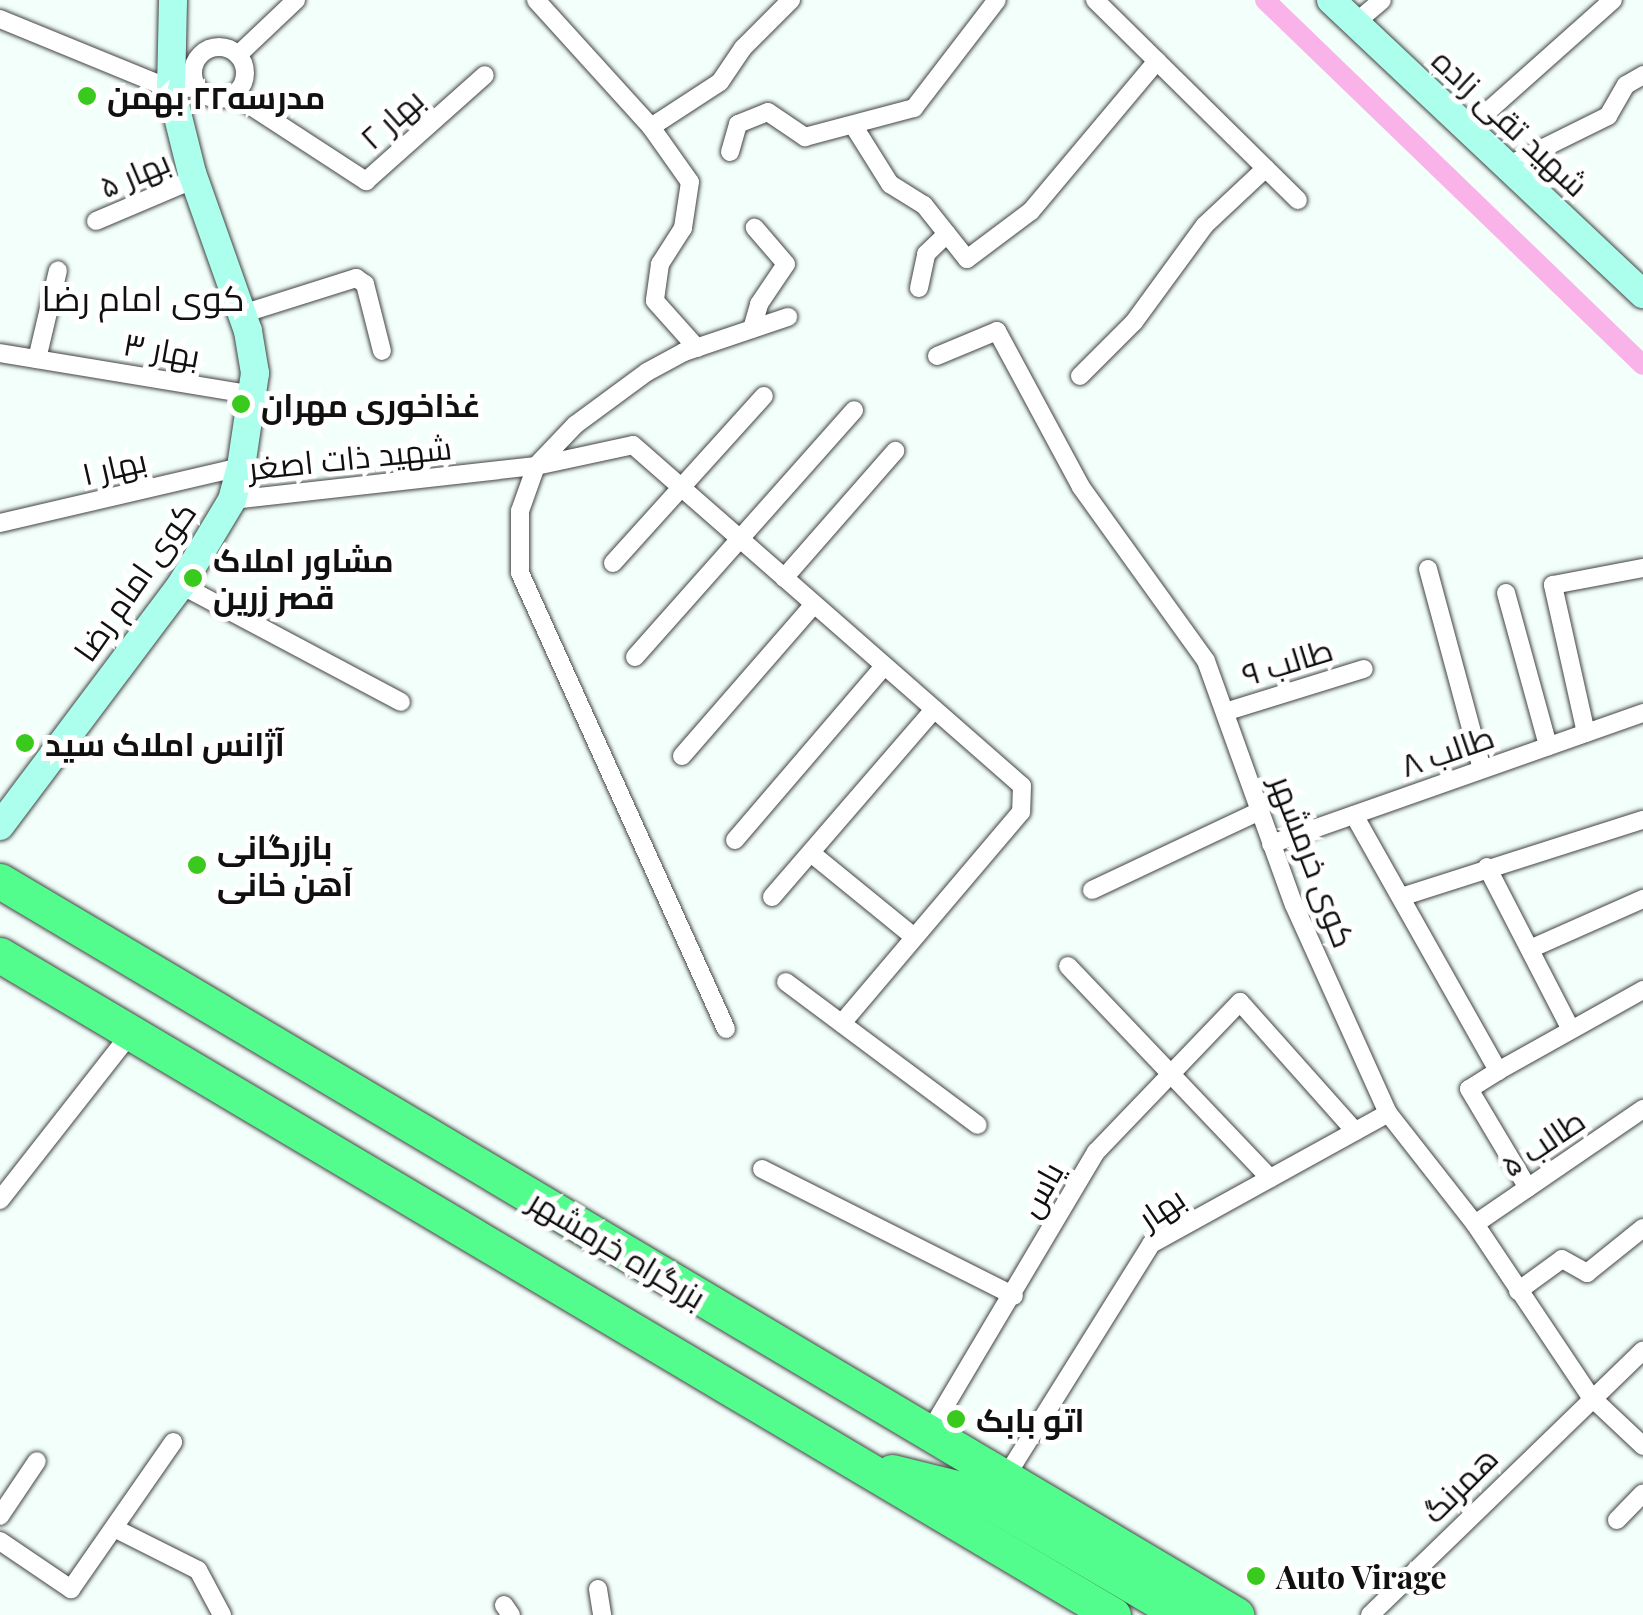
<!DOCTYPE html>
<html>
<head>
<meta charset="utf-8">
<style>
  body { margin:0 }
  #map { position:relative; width:1643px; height:1615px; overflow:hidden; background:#f2fffb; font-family:"Playfair Display",Cairo,serif }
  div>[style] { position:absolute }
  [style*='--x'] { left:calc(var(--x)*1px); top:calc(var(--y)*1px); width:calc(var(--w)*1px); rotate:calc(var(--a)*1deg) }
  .canal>* { height:20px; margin:-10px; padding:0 10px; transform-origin:10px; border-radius:10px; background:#fab3e8 }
  .roads { filter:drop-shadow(0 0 2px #434343) drop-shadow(0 0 2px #434343) }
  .street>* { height:18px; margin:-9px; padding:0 9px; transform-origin:9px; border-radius:9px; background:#fff }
  .street>.ring { margin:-9px; padding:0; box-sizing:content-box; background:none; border:18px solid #fff; border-radius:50% }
  .secondary>* { height:28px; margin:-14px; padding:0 14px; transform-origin:14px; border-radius:14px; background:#adffed }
  .highway>* { height:35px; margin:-17.5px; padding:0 17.5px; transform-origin:17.5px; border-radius:17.5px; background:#53fd8d }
  .dots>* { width:28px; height:28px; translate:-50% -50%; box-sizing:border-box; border:5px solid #fff; border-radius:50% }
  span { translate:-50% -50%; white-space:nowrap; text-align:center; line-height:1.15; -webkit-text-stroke:10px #fff; paint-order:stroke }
  .poi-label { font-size:32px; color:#101010; font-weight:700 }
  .left { translate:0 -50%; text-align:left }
  .street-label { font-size:32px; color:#101010 }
  .neighbourhood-label { font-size:35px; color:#101010 }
</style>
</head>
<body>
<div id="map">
  <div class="canal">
    <div style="--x:1265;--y:0;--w:525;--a:44"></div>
  </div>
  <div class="roads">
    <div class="street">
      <div style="--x:536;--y:0;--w:171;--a:47.8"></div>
      <div style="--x:651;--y:127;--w:67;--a:54.7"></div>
      <div style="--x:690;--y:182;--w:47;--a:98.7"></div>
      <div style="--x:683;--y:228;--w:43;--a:122.6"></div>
      <div style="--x:660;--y:264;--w:37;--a:98"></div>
      <div style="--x:655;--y:301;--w:63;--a:48.2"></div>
      <div style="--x:1095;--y:0;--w:285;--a:44.6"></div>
      <div style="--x:0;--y:19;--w:185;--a:22.3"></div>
      <div style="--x:171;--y:89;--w:25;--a:-12"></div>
      <div style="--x:1355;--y:23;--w:35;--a:-40"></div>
      <div class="ring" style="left:193px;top:47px;width:34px;height:34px"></div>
      <div style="--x:238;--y:55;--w:80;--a:-43.5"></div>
      <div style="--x:234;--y:95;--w:158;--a:33.1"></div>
      <div style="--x:366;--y:181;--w:159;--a:-41.7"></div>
      <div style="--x:853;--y:125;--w:70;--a:57.9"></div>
      <div style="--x:890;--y:184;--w:40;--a:32"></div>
      <div style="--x:924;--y:205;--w:69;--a:51.5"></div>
      <div style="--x:967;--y:259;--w:80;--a:-36.9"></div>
      <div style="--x:1031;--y:211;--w:196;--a:-50"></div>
      <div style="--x:651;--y:127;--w:82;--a:-33.1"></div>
      <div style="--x:720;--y:82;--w:41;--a:-55.9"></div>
      <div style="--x:743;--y:48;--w:68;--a:-45"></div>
      <div style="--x:1468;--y:129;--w:194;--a:-41.7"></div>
      <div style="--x:730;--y:152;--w:29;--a:-74"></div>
      <div style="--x:738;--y:124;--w:32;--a:-22"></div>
      <div style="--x:768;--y:112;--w:45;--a:34"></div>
      <div style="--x:805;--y:137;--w:113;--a:-14.9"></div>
      <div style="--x:914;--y:108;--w:136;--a:-52.5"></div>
      <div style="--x:1507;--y:166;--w:113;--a:-26.3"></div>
      <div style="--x:1608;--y:116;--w:36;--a:-60"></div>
      <div style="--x:1626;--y:85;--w:20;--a:-30"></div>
      <div style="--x:96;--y:221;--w:108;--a:-23"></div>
      <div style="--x:919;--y:288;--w:35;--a:-78"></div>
      <div style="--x:926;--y:254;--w:29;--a:-44"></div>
      <div style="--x:242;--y:314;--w:120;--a:-17.5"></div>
      <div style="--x:356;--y:278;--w:11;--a:34"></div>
      <div style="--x:365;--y:284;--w:69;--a:75.8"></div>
      <div style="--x:752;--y:329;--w:26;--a:-74"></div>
      <div style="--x:759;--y:304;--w:48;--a:-56"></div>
      <div style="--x:786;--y:264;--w:48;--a:-130.7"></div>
      <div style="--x:0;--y:353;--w:257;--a:9.4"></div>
      <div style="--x:937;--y:356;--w:65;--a:-22.6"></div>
      <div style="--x:997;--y:331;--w:177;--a:61.7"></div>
      <div style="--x:1081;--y:487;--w:214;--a:54.3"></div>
      <div style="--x:1206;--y:661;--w:259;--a:70.2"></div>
      <div style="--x:1294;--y:905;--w:228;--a:65.7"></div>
      <div style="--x:1388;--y:1113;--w:141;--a:51.9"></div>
      <div style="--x:1475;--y:1224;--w:207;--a:56.2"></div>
      <div style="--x:1590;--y:1396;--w:73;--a:43.3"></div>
      <div style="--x:37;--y:359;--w:91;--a:-76.7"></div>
      <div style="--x:1080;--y:376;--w:76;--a:-45"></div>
      <div style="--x:1134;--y:322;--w:120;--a:-53.8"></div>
      <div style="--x:1205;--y:225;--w:83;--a:-43.1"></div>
      <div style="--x:232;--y:500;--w:306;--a:-6.4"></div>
      <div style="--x:536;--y:466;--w:57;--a:-46.4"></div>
      <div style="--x:575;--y:425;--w:89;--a:-36.4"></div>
      <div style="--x:647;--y:372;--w:42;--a:-28.4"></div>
      <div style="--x:684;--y:352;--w:110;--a:-18.6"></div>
      <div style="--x:0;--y:523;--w:247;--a:-13.1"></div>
      <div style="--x:613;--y:563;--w:225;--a:-47.9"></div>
      <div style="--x:1428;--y:569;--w:207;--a:74.9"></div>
      <div style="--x:784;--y:578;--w:169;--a:-48.8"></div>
      <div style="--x:181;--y:585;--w:249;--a:28"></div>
      <div style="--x:1506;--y:593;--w:159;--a:74.6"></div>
      <div style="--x:635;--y:657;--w:330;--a:-48.4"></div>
      <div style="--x:1228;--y:711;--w:142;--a:-17.2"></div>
      <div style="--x:1586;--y:733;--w:152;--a:-102.6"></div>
      <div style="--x:1553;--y:585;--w:92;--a:-10.7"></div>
      <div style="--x:682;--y:756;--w:201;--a:-49"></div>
      <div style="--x:1354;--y:815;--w:294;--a:60.6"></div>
      <div style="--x:1498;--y:1071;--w:34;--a:148"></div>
      <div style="--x:1469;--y:1089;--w:115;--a:59.2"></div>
      <div style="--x:735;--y:840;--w:229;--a:-49.4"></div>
      <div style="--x:1271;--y:844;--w:394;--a:-19.4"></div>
      <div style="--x:811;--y:853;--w:133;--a:39.2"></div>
      <div style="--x:1487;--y:867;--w:183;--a:62.7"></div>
      <div style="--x:1092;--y:890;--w:186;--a:-25.2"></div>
      <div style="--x:772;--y:897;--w:248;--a:-49.2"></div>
      <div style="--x:1401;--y:897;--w:254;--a:-17.7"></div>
      <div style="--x:1530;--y:949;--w:124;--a:-23.9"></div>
      <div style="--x:1068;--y:966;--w:293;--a:46.4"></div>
      <div style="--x:786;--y:982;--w:239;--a:36.7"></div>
      <div style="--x:726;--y:1029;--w:500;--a:-114.31"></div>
      <div style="--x:520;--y:573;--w:62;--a:-90"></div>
      <div style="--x:520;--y:511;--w:48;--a:-70.4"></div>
      <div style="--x:536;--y:466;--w:99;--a:-12.2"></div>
      <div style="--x:633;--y:445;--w:517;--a:41.24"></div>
      <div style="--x:1022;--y:786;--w:26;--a:92"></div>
      <div style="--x:1021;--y:812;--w:277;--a:130.3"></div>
      <div style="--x:1498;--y:1071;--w:166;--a:-29.2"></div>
      <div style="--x:762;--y:1169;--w:282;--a:26.7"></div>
      <div style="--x:0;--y:1200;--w:212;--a:-51.9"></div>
      <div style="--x:1475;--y:1224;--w:204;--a:-34.4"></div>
      <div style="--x:1518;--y:1291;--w:54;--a:-36"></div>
      <div style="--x:1562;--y:1259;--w:29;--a:29"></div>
      <div style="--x:1587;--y:1273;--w:72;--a:-38.8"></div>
      <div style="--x:929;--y:1433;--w:327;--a:-59.3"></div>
      <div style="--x:1096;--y:1152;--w:208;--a:-46.2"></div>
      <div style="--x:1240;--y:1002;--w:173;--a:48.3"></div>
      <div style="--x:1005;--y:1478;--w:276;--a:-58"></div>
      <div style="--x:1151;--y:1244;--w:271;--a:-28.9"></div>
      <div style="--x:0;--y:1516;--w:66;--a:-56.1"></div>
      <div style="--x:1617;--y:1520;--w:37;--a:-46"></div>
      <div style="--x:114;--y:1528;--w:94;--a:26.6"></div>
      <div style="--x:198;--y:1570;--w:51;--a:61.9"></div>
      <div style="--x:0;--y:1541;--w:86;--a:34.1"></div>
      <div style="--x:71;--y:1589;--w:179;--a:-55.2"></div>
      <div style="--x:598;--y:1589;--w:26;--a:81"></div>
      <div style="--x:504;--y:1605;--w:12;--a:55"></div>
      <div style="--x:1370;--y:1615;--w:380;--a:-44.1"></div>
    </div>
    <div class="secondary">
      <div style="--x:1331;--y:0;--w:429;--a:43.3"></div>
      <div style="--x:0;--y:826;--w:301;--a:-53.1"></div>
      <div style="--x:181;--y:585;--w:99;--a:-59"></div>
      <div style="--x:232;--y:500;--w:34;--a:-75"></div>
      <div style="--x:241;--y:467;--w:95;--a:-81.5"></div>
      <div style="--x:255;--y:373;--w:43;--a:-99.5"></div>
      <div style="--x:248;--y:331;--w:168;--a:-109.5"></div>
      <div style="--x:192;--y:173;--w:87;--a:-104"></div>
      <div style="--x:171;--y:89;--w:89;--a:-88.7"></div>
    </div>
    <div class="highway">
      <div style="--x:0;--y:881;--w:1438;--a:30.7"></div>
      <div style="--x:0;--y:955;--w:1294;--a:30.67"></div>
      <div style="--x:892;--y:1472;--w:83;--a:13.9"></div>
      <div style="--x:973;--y:1492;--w:229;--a:30.4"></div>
      <div style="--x:1171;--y:1608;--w:43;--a:9.5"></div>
    </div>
  </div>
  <div class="dots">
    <div style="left:87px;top:96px;background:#3aca1e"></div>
    <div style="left:241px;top:404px;background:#3aca1e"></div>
    <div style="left:193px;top:578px;background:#3aca1e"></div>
    <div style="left:25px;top:743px;background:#3aca1e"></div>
    <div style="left:197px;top:865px;background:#3aca1e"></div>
    <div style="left:956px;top:1419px;background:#3aca1e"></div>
    <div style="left:1256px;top:1576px;background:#3aca1e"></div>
  </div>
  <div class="poi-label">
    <span class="left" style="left:107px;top:96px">مدرسه۲۲ بهمن</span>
    <span class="left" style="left:261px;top:404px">غذاخوری مهران</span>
    <span class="left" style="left:213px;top:578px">مشاور املاک<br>قصر زرین</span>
    <span class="left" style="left:45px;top:743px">آژانس املاک سید</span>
    <span class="left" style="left:217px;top:865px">بازرگانی<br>آهن خانی</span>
    <span class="left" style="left:976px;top:1419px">اتو بابک</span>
    <span class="left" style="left:1276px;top:1576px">Auto Virage</span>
  </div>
  <div class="street-label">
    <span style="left:391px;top:118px;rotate:-42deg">بهار ۲</span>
    <span style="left:1511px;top:122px;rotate:43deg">شهید تقی زاده</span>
    <span style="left:134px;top:173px;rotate:-23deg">بهار ۵</span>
    <span style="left:162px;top:349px;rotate:10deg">بهار ۳</span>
    <span style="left:350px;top:457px;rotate:-6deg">شهید ذات اصغر</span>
    <span style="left:114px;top:466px;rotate:-13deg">بهار ۱</span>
    <span style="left:134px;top:581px;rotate:-55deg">کوی امام رضا</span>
    <span style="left:1287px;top:661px;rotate:-17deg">طالب ۹</span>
    <span style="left:1447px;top:750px;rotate:-19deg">طالب ۸</span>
    <span style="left:1314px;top:861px;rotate:69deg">کوی خرمشهر</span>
    <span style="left:1542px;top:1142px;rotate:-34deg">طالب ۵</span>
    <span style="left:1040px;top:1189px;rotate:-61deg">یاس</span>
    <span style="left:1161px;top:1207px;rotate:-34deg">بهار</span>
    <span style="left:618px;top:1248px;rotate:31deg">بزرگراه خرمشهر</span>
    <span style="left:1459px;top:1484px;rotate:-45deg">همرنگ</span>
  </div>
  <div class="neighbourhood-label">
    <span style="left:143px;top:297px">کوی امام رضا</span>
  </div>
</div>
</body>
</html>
